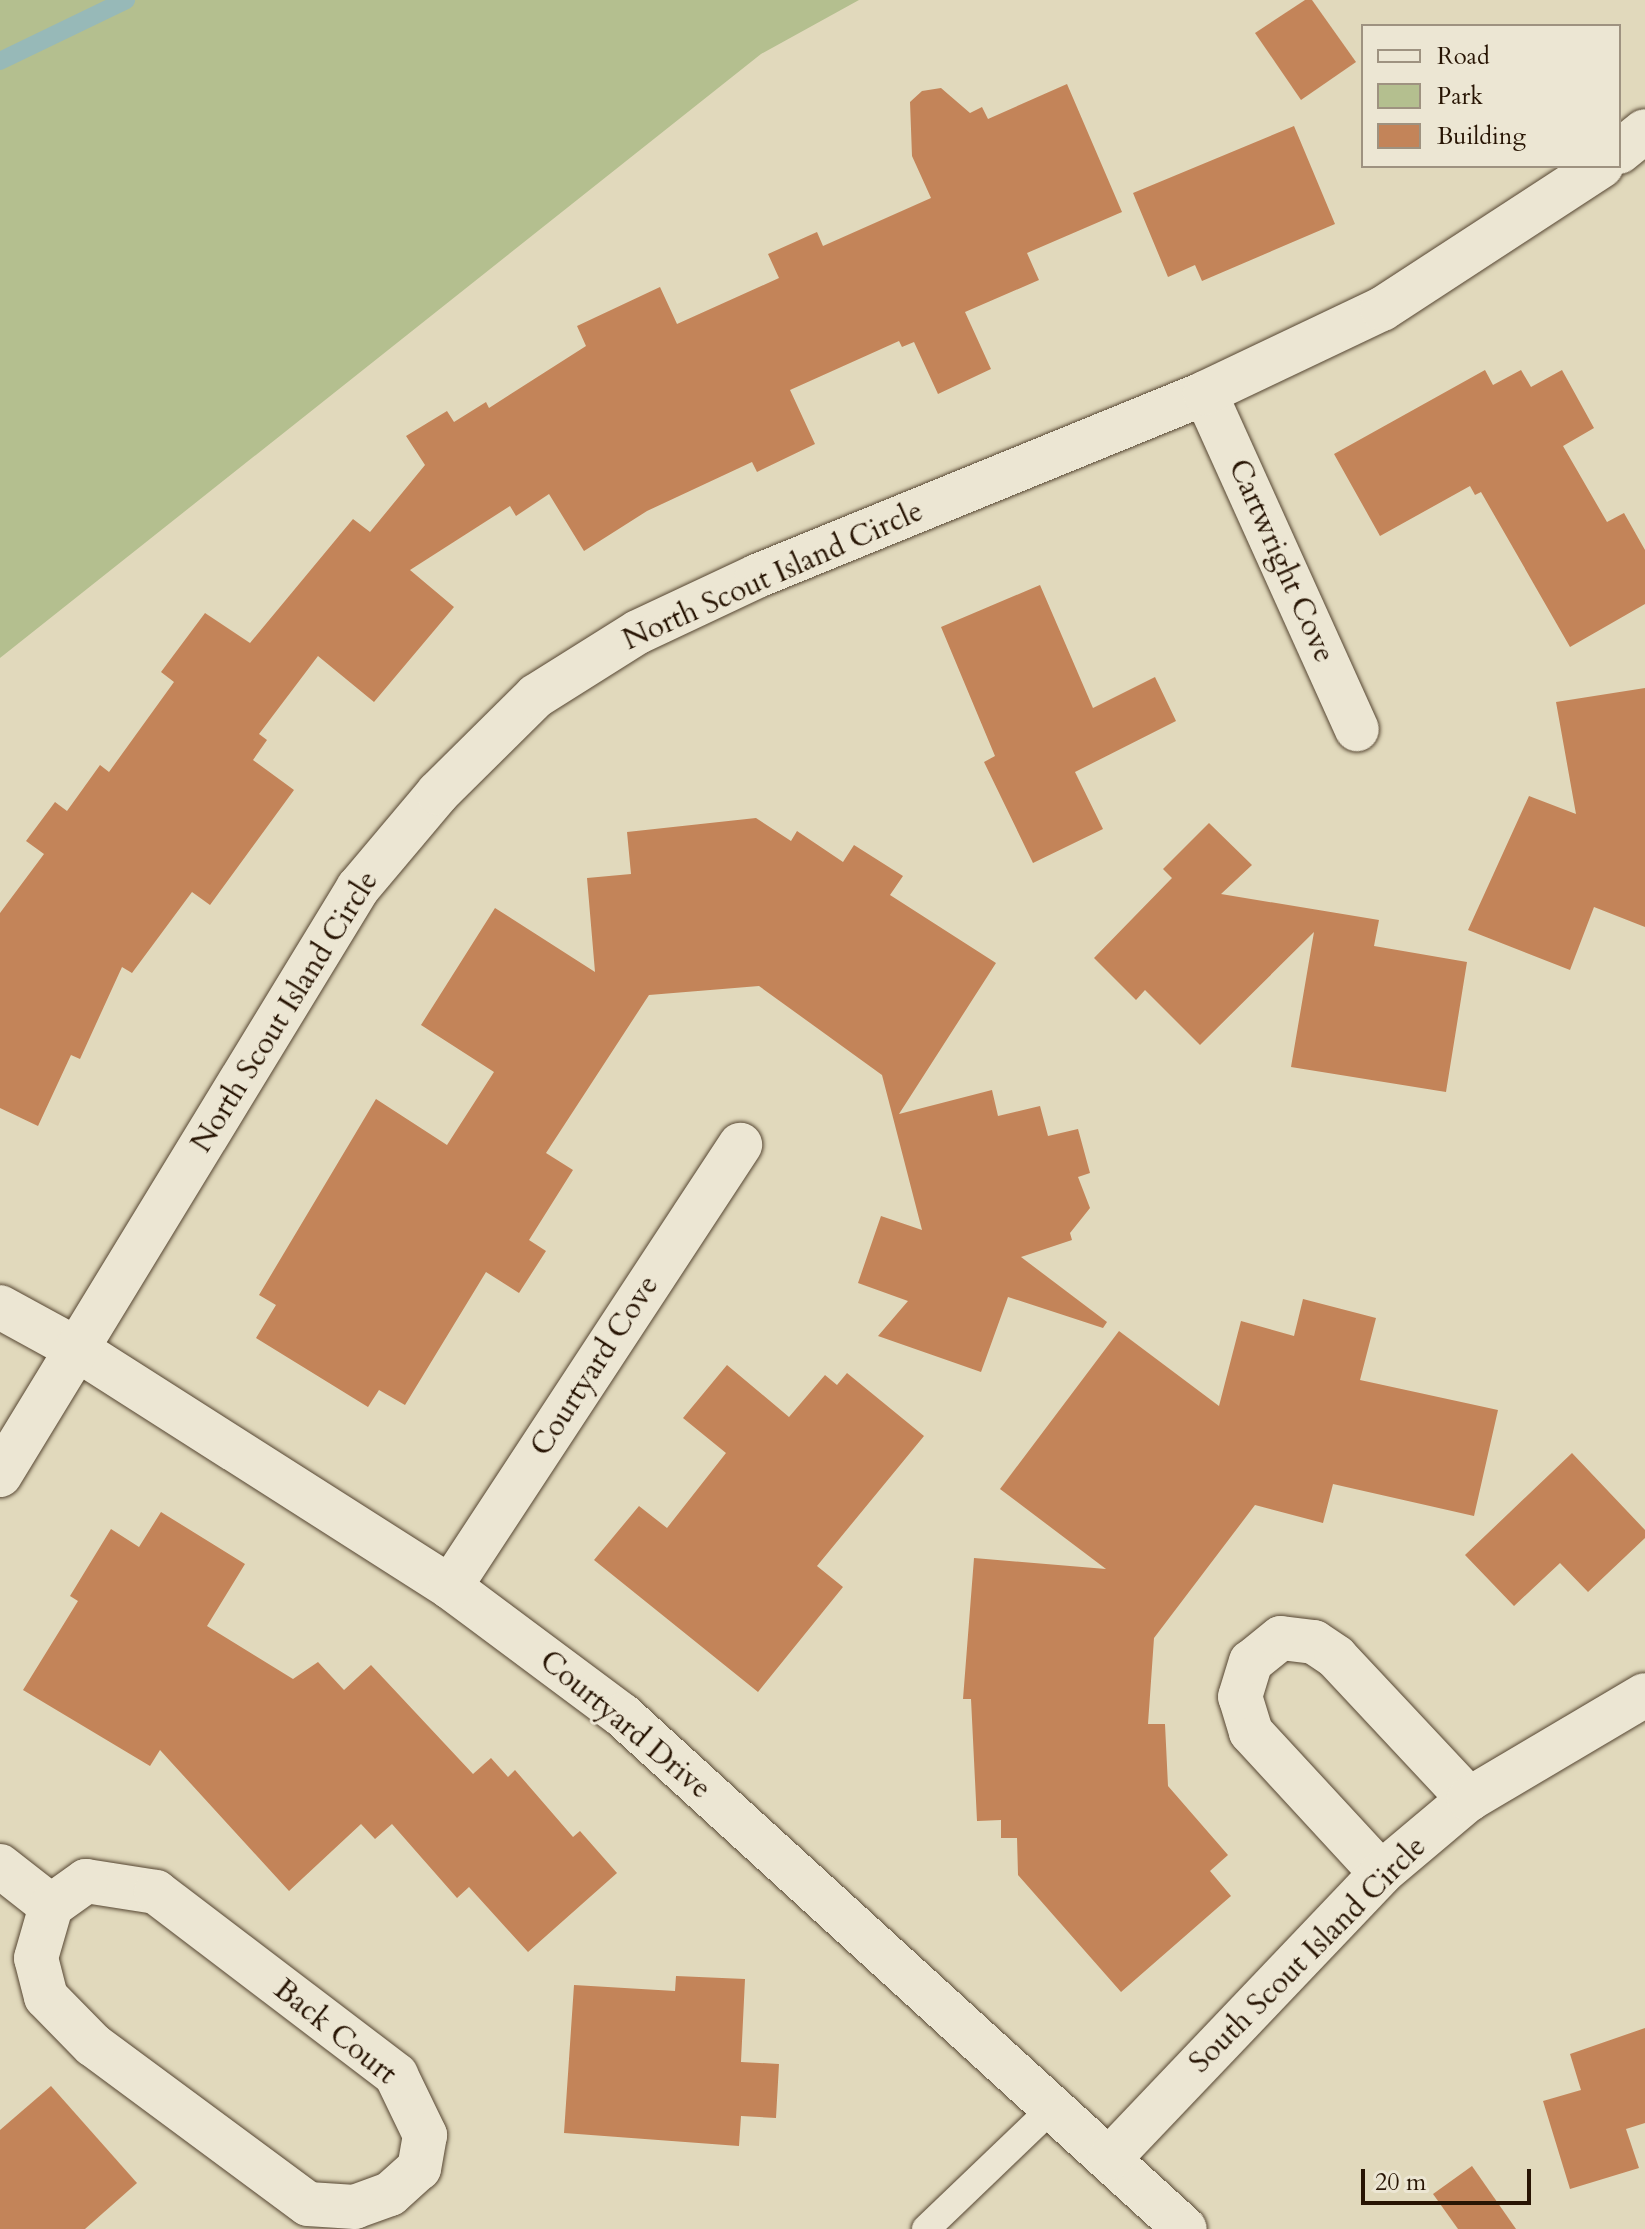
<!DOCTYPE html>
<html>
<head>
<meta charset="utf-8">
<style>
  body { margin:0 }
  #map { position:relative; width:1645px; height:2229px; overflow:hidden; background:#e1d9bc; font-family:Cardo,serif }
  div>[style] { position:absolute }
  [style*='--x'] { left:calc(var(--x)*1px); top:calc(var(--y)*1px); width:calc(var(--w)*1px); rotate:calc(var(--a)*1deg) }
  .green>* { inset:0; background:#b4bf8f }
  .stream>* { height:18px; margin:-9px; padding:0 9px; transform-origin:9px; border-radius:9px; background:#97b9b8 }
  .building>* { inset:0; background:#c38459 }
  .roads { filter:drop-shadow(0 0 2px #564632) drop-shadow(0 0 2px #564632) }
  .service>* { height:28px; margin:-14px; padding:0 14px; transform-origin:14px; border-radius:14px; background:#ece6d3 }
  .minor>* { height:44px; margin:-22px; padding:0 22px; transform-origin:22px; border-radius:22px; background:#ece6d3 }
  span { translate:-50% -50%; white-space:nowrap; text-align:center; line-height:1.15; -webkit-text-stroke:6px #ece6d3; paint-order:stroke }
  .street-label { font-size:30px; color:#281504 }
  .legend { position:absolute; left:1361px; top:24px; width:260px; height:144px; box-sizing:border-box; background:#ece6d3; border:2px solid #9e9280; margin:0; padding:10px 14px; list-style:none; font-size:24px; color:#281504 }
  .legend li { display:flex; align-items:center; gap:16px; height:40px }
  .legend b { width:40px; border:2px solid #9e9280 }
  .scale { position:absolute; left:1361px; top:2169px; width:170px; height:36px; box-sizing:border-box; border:4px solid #281504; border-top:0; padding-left:10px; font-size:24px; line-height:28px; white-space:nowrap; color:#281504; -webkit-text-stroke:6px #ece6d3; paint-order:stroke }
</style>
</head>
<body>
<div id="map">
  <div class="green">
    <div style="clip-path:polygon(0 0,859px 0,761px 54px,0 658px)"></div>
  </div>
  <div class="stream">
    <div style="--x:0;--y:61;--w:140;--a:-25.8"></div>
  </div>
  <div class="building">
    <div style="clip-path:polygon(1305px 0,1312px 0,1356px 62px,1301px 100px,1255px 33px)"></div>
    <div style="clip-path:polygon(1067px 84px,1122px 212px,1027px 253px,1039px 280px,965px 312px,991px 369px,938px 394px,914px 342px,902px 347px,899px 341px,790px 390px,815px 444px,757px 472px,752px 462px,647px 511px,584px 551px,549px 494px,516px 516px,510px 506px,410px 570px,454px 607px,374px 702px,318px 656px,259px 734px,267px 740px,253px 760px,294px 790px,210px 905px,192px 892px,132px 973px,122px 967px,80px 1059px,71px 1055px,38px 1126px,0 1108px,0 913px,44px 854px,26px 841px,55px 802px,67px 811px,100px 765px,109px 772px,174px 682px,161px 672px,205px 613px,250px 643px,353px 519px,370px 532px,425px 465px,406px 436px,447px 411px,454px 422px,486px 402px,489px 408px,586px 346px,577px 326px,660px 287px,677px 324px,779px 278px,768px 254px,817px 232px,823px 246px,931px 198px,912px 156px,910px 102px,922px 91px,941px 88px,970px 113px,982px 107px,988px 119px)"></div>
    <div style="clip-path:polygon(1294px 126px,1335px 224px,1202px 281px,1195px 265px,1168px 277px,1133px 193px)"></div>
    <div style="clip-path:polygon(1485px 370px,1493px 385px,1521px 370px,1531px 387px,1562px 370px,1594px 428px,1563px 446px,1607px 522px,1624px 513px,1645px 550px,1645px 604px,1570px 647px,1481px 492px,1475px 495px,1470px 486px,1380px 536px,1334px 454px)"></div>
    <div style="clip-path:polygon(1040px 585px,1093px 708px,1155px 677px,1176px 721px,1075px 772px,1103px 829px,1033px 863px,984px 762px,995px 756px,941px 627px)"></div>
    <div style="clip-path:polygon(1645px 688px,1645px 927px,1594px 907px,1570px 970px,1468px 930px,1529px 796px,1576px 814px,1556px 702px)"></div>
    <div style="clip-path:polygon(756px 818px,791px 841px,797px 831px,843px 862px,854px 845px,903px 876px,890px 895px,996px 963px,899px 1114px,992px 1090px,998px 1116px,1040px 1106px,1048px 1136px,1078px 1129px,1090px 1173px,1078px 1177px,1090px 1208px,1070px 1233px,1072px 1240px,1021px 1257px,1107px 1322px,1103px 1328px,1008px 1297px,981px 1372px,878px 1336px,908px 1301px,858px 1283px,881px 1216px,922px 1230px,882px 1075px,759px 986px,649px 995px,546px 1153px,573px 1170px,529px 1240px,546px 1251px,519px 1293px,486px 1272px,405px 1405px,379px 1390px,368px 1407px,256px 1338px,276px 1305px,259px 1295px,376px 1099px,447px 1145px,494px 1072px,421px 1025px,495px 908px,595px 972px,587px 878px,631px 874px,627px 832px)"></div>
    <div style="clip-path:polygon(1209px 823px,1252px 865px,1221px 894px,1379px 920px,1374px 946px,1467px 962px,1446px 1092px,1291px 1067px,1314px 932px,1200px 1045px,1145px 990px,1136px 1000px,1094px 958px,1172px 878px,1163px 869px)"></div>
    <div style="clip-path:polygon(1303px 1299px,1376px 1318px,1360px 1380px,1498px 1410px,1474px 1516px,1333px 1484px,1323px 1523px,1255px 1505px,1154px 1638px,1148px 1724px,1165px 1724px,1168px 1786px,1228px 1855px,1210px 1871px,1231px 1896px,1121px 1992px,1018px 1875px,1017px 1838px,1001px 1838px,1001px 1820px,977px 1821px,971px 1699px,963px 1699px,974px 1558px,1106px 1569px,1000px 1489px,1119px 1331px,1219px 1406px,1241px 1321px,1294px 1336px)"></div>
    <div style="clip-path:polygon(727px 1365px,789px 1417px,825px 1375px,837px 1385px,847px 1373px,924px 1436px,817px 1566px,843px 1587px,758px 1692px,594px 1560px,639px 1506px,667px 1528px,726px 1453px,683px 1418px)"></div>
    <div style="clip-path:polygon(1572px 1453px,1645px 1530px,1645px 1538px,1588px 1592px,1560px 1563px,1514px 1606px,1465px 1555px)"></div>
    <div style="clip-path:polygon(161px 1512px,245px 1564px,207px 1626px,293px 1679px,318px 1662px,344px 1690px,371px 1665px,473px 1774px,491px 1758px,508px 1777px,515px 1770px,573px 1837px,580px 1831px,617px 1873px,528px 1952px,469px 1887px,457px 1898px,392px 1824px,375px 1839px,361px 1824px,289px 1891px,160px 1750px,150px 1766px,23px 1690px,78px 1601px,70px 1596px,111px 1529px,139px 1547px)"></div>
    <div style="clip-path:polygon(676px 1976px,745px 1979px,741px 2062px,779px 2064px,776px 2118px,741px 2116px,739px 2146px,564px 2133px,574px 1985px,675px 1991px)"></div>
    <div style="clip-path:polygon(1645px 2028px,1645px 2123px,1626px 2129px,1639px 2168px,1570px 2189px,1543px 2101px,1581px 2090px,1570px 2054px)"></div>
    <div style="clip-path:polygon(51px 2086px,137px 2183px,85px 2229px,0 2229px,0 2130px)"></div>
    <div style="clip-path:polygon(1472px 2166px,1516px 2229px,1458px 2229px,1433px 2194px)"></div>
  </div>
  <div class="roads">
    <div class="service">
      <div style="--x:926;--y:2229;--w:176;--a:-43.8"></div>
    </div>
    <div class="minor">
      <div style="--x:1619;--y:152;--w:33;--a:-39"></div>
      <div style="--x:1205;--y:393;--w:369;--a:65.7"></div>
      <div style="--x:0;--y:1307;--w:85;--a:28.7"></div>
      <div style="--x:75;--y:1348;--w:445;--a:32.5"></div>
      <div style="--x:450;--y:1587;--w:214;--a:36.7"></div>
      <div style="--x:622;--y:1715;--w:762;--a:42.4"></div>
      <div style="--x:0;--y:1475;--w:688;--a:-58.62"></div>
      <div style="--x:358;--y:888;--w:124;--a:-49.9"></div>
      <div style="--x:438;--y:793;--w:138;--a:-44.7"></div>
      <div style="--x:536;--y:696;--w:120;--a:-32.1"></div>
      <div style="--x:638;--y:632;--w:132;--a:-25.2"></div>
      <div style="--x:757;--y:576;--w:484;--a:-22.2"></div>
      <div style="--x:1205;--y:393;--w:196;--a:-25.4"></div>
      <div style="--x:1382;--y:309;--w:262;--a:-33.1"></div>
      <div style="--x:450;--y:1587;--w:529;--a:-56.73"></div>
      <div style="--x:0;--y:1866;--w:65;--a:38.1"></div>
      <div style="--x:1381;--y:1873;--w:192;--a:-132.7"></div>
      <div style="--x:1251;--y:1732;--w:37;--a:-107"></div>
      <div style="--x:1240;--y:1697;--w:37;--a:-73"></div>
      <div style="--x:1251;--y:1662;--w:38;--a:-39"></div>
      <div style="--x:1281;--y:1638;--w:33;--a:7"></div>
      <div style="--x:1314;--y:1642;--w:27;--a:34"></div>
      <div style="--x:1336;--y:1657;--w:195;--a:46.9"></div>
      <div style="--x:86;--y:1881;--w:71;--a:8.9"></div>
      <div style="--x:156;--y:1892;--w:302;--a:37.3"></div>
      <div style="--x:396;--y:2075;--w:67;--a:64.2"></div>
      <div style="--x:425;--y:2135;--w:34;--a:100"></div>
      <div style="--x:419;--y:2168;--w:39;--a:138"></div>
      <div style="--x:390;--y:2194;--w:37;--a:160"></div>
      <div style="--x:355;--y:2207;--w:47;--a:-176.3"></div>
      <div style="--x:308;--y:2204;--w:267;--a:-143.5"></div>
      <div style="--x:93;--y:2045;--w:67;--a:-134.4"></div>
      <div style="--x:46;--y:1997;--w:40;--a:-104.4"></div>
      <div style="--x:36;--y:1958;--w:54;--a:-73.9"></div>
      <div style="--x:51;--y:1906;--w:43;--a:-35.5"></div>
      <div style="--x:1110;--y:2158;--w:393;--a:-46.4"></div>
      <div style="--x:1381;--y:1873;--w:115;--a:-40.1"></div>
      <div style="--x:1469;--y:1799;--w:204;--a:-30.6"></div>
    </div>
  </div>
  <div class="street-label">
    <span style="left:1281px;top:561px;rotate:66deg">Cartwright Cove</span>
    <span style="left:773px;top:576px;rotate:-24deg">North Scout Island Circle</span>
    <span style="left:285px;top:1012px;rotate:-58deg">North Scout Island Circle</span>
    <span style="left:595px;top:1366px;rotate:-57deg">Courtyard Cove</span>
    <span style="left:625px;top:1725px;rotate:40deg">Courtyard Drive</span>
    <span style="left:1308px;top:1955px;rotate:-45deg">South Scout Island Circle</span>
    <span style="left:335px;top:2032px;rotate:39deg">Back Court</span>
  </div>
  <ul class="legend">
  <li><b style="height:10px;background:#ece6d3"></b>Road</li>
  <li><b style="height:22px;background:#b4bf8f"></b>Park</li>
  <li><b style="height:22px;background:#c38459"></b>Building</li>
  </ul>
  <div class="scale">20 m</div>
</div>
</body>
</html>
